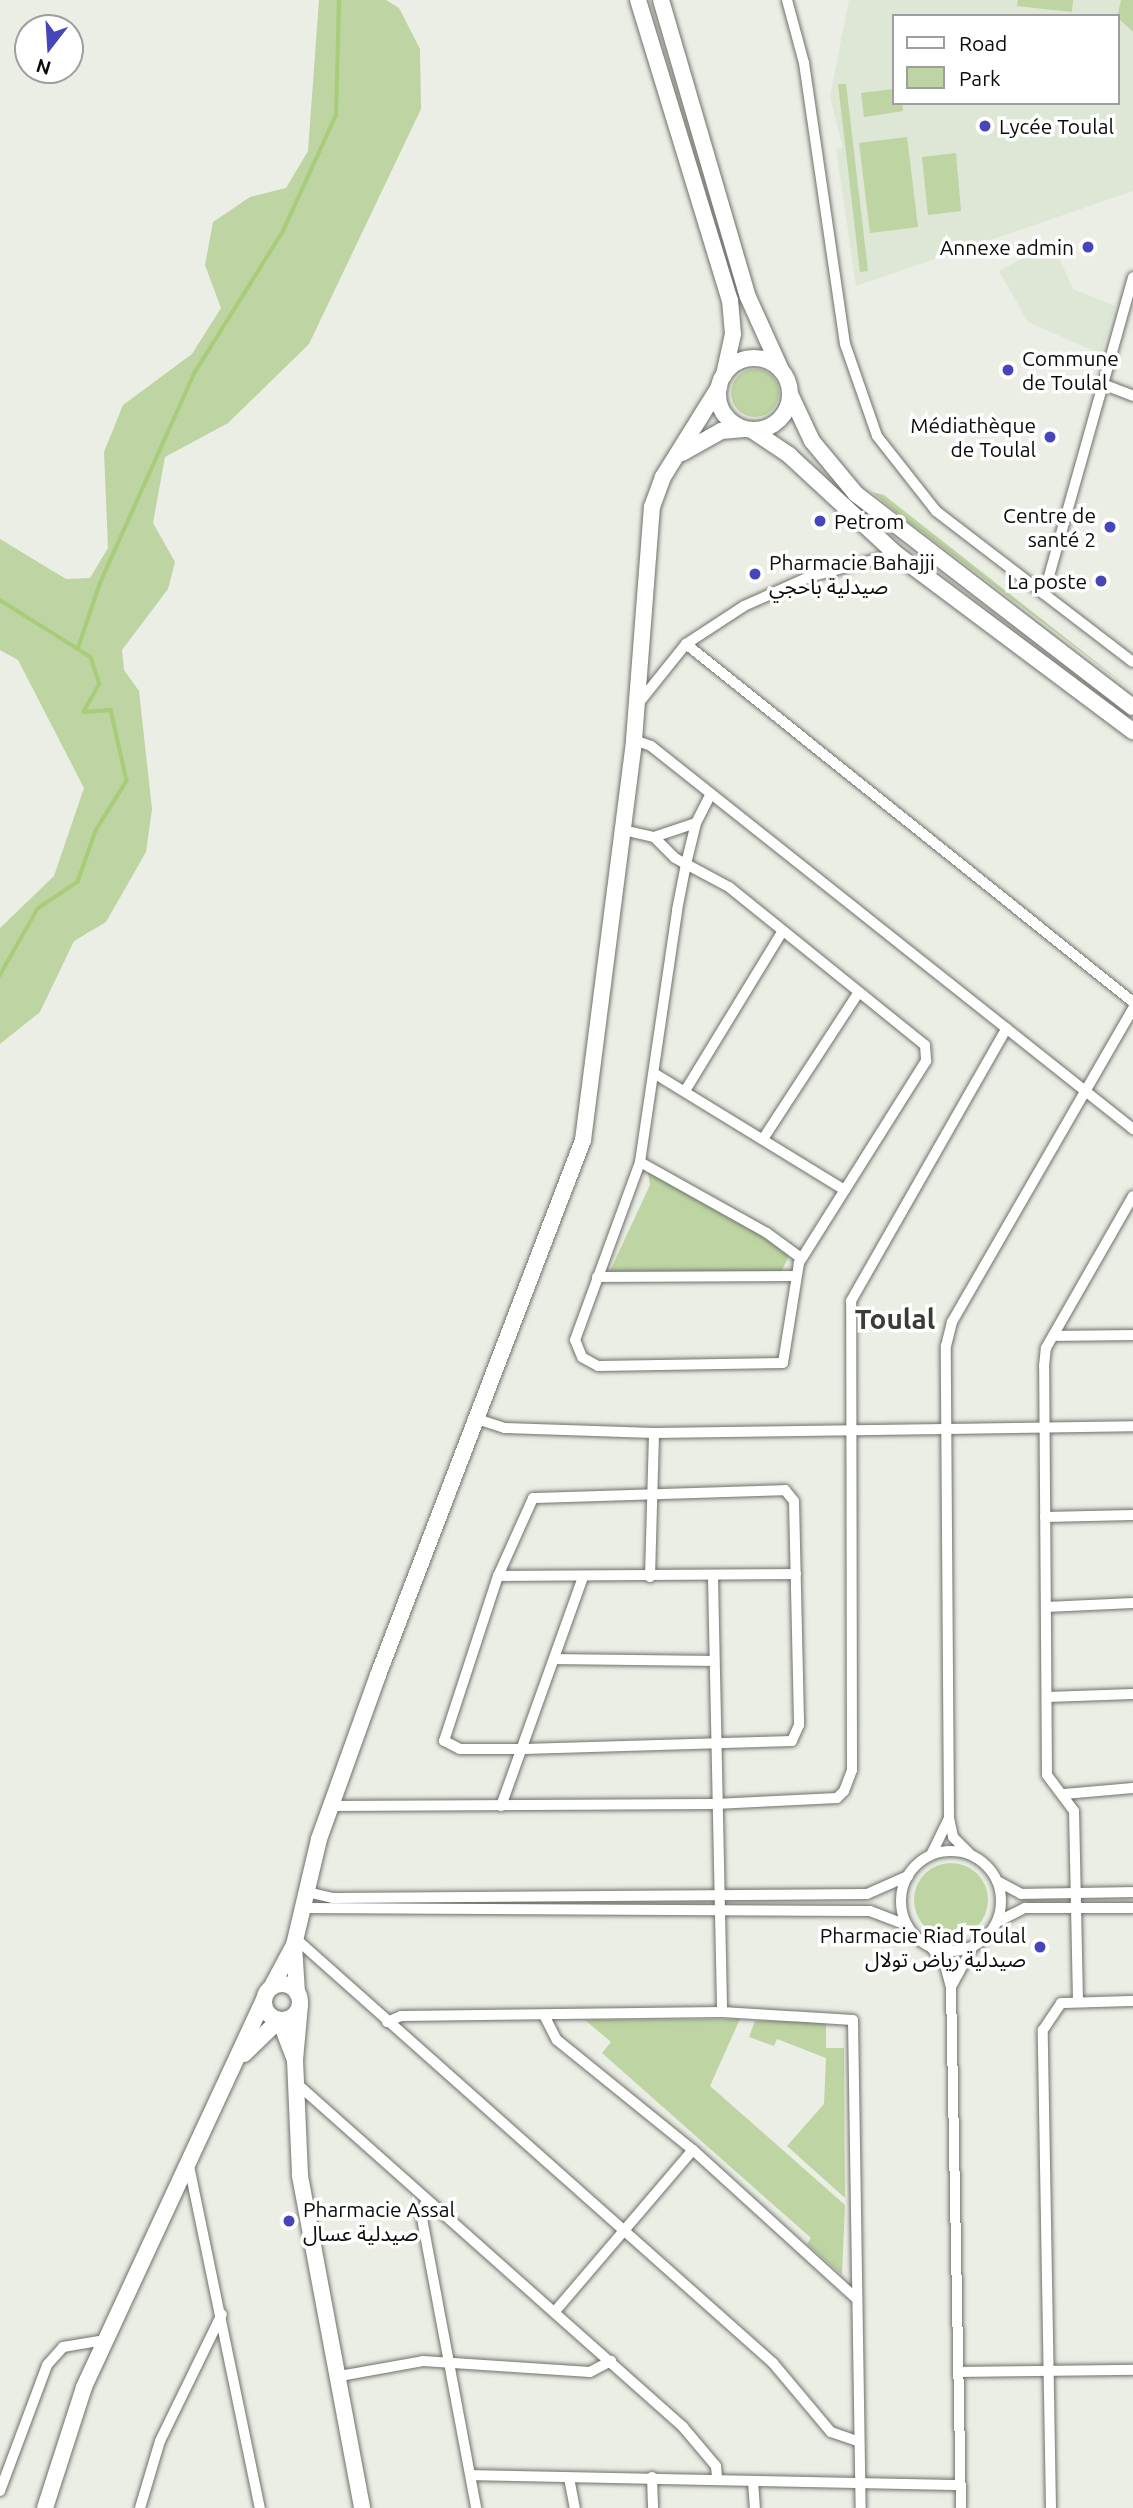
<!DOCTYPE html>
<html>
<head>
<meta charset="utf-8">
<style>
  body { margin:0 }
  #map { position:relative; width:1133px; height:2508px; overflow:hidden; background:#eaeee5; font-family:Ubuntu,"Noto Sans Arabic",sans-serif }
  div>[style] { position:absolute }
  [style*='--x'] { left:calc(var(--x)*1px); top:calc(var(--y)*1px); width:calc(var(--w)*1px); rotate:calc(var(--a)*1deg) }
  .built>* { inset:0; background:#dee6d6 }
  .green>* { inset:0; background:#bed4a2 }
  .round { border-radius:50% }
  .stream>* { height:3.5px; margin:-1.75px; padding:0 1.75px; transform-origin:1.75px; border-radius:1.75px; background:#a8cc77 }
  .roads { filter:drop-shadow(0 0 2px #6e726a) drop-shadow(0 0 2px #6e726a) }
  .street>* { height:10px; margin:-5px; padding:0 5px; transform-origin:5px; border-radius:5px; background:#fff }
  .street>.ring { margin:-5px; padding:0; box-sizing:content-box; background:none; border:10px solid #fff; border-radius:50% }
  .secondary>* { height:16px; margin:-8px; padding:0 8px; transform-origin:8px; border-radius:8px; background:#fff }
  .secondary>.ring { margin:-8px; padding:0; box-sizing:content-box; background:none; border:16px solid #fff; border-radius:50% }
  .dots>* { width:19px; height:19px; translate:-50% -50%; box-sizing:border-box; border:4px solid #fff; border-radius:50% }
  span { translate:-50% -50%; white-space:nowrap; text-align:center; line-height:1.15; -webkit-text-stroke:7px #fff; paint-order:stroke }
  .poi-label { font-size:21px; color:#0b0c09 }
  .left { translate:0 -50%; text-align:left }
  .right { translate:-100% -50%; text-align:right }
  .district-label { font-size:28px; color:#3a3d36; font-weight:700 }
  .legend { position:absolute; left:892px; top:14px; width:228px; height:91px; box-sizing:border-box; background:#fff; border:2px solid #9d9e9d; margin:0; padding:9px 12px; list-style:none; font-size:21px; color:#0b0c09 }
  .legend li { display:flex; align-items:center; gap:14px; height:35px }
  .legend b { width:35px; border:2px solid #9d9e9d }
  .north { position:absolute; left:14px; top:14px; width:70px; height:70px; box-sizing:border-box; background:#fff; border:2px solid #9d9e9d; border-radius:50%; rotate:197deg; font-size:19px; font-weight:700; line-height:28px; text-align:center; color:#0b0c09 }
  .north::after { content:''; display:block; margin:auto; width:24px; height:32px; background:#4645ba; clip-path:polygon(50% 0,100% 100%,50% 72%,0 100%) }
</style>
</head>
<body>
<div id="map">
  <div class="built">
    <div style="clip-path:polygon(evenodd,849px 0,1121px 0,1117px 17px,1133px 32px,1133px 191px,856px 286px,836px 149px,843px 148px,830px 97px,849px 0,893px 16px,1117px 16px,1117px 103px,893px 103px,893px 16px)"></div>
    <div style="clip-path:polygon(1052px 242px,1073px 289px,1115px 306px,1101px 354px,1028px 322px,999px 271px)"></div>
  </div>
  <div class="green">
    <div style="clip-path:polygon(319px 0,386px 0,399px 8px,420px 49px,421px 109px,309px 344px,228px 423px,165px 457px,153px 523px,175px 562px,168px 589px,122px 650px,124px 670px,139px 691px,152px 809px,146px 852px,106px 922px,74px 941px,40px 1012px,0 1044px,0 928px,54px 876px,84px 788px,18px 660px,0 650px,0 539px,66px 579px,90px 578px,108px 548px,104px 452px,123px 405px,192px 354px,221px 308px,205px 265px,213px 222px,250px 197px,286px 188px,308px 151px)"></div>
    <div style="clip-path:polygon(1018px 0,1073px 0,1072px 12px,1017px 6px)"></div>
    <div style="clip-path:polygon(1121px 0,1133px 0,1133px 32px,1117px 17px)"></div>
    <div style="clip-path:polygon(838px 84px,846px 84px,868px 271px,860px 272px)"></div>
    <div style="clip-path:polygon(893px 89px,893px 103px,902px 103px,903px 111px,864px 117px,861px 93px)"></div>
    <div style="clip-path:polygon(907px 137px,918px 227px,870px 233px,859px 143px)"></div>
    <div style="clip-path:polygon(956px 153px,961px 211px,928px 215px,922px 157px)"></div>
    <div class="round" style="left:731px;top:369px;width:48px;height:48px"></div>
    <div style="clip-path:polygon(872px 492px,884px 495px,1133px 691px,900px 515px)"></div>
    <div style="clip-path:polygon(648px 1172px,762px 1234px,789px 1256px,781px 1272px,609px 1273px,650px 1185px)"></div>
    <div class="round" style="left:914px;top:1863px;width:74px;height:74px"></div>
    <div style="clip-path:polygon(740px 2019px,710px 2086px,845px 2205px,842px 2275px,807px 2244px,811px 2238px,602px 2053px,611px 2042px,585px 2020px)"></div>
    <div style="clip-path:polygon(826px 2020px,826px 2048px,844px 2048px,845px 2198px,787px 2146px,824px 2104px,826px 2058px,777px 2039px,774px 2046px,749px 2037px,755px 2021px)"></div>
  </div>
  <div class="stream">
    <div style="--x:0;--y:600;--w:107;--a:32.1"></div>
    <div style="--x:91;--y:657;--w:28;--a:72"></div>
    <div style="--x:100;--y:684;--w:32;--a:120"></div>
    <div style="--x:84;--y:712;--w:27;--a:-4"></div>
    <div style="--x:111;--y:710;--w:73;--a:77.3"></div>
    <div style="--x:127;--y:781;--w:59;--a:121.8"></div>
    <div style="--x:96;--y:831;--w:54;--a:109.4"></div>
    <div style="--x:78;--y:882;--w:48;--a:146"></div>
    <div style="--x:38;--y:909;--w:77;--a:119.6"></div>
    <div style="--x:78;--y:648;--w:69;--a:-71.3"></div>
    <div style="--x:100;--y:583;--w:231;--a:-65.8"></div>
    <div style="--x:195;--y:372;--w:166;--a:-58"></div>
    <div style="--x:283;--y:231;--w:128;--a:-65.4"></div>
    <div style="--x:336;--y:115;--w:115;--a:-88.5"></div>
  </div>
  <div class="roads">
    <div class="street">
      <div style="--x:787;--y:0;--w:65;--a:74.9"></div>
      <div style="--x:804;--y:63;--w:284;--a:81.7"></div>
      <div style="--x:845;--y:344;--w:97;--a:70.8"></div>
      <div style="--x:877;--y:436;--w:95;--a:51.8"></div>
      <div style="--x:936;--y:511;--w:248;--a:37.5"></div>
      <div style="--x:1105;--y:385;--w:30;--a:21"></div>
      <div style="--x:1044;--y:594;--w:329;--a:-74.3"></div>
      <div style="--x:686;--y:644;--w:573;--a:38.69"></div>
      <div style="--x:637;--y:705;--w:78;--a:-51.2"></div>
      <div style="--x:686;--y:644;--w:69;--a:-33.2"></div>
      <div style="--x:744;--y:606;--w:71;--a:-24"></div>
      <div style="--x:809;--y:577;--w:90;--a:-14.8"></div>
      <div style="--x:634;--y:740;--w:18;--a:19"></div>
      <div style="--x:651;--y:746;--w:616;--a:38.47"></div>
      <div style="--x:623;--y:830;--w:32;--a:13"></div>
      <div style="--x:654;--y:837;--w:30;--a:45"></div>
      <div style="--x:675;--y:858;--w:13;--a:29"></div>
      <div style="--x:686;--y:864;--w:49;--a:28.1"></div>
      <div style="--x:729;--y:887;--w:252;--a:38.9"></div>
      <div style="--x:925;--y:1045;--w:16;--a:86"></div>
      <div style="--x:926;--y:1061;--w:239;--a:122.2"></div>
      <div style="--x:799;--y:1263;--w:101;--a:99.1"></div>
      <div style="--x:783;--y:1363;--w:185;--a:179.1"></div>
      <div style="--x:598;--y:1366;--w:18;--a:-151"></div>
      <div style="--x:582;--y:1357;--w:18;--a:-112"></div>
      <div style="--x:575;--y:1340;--w:189;--a:-69.9"></div>
      <div style="--x:640;--y:1162;--w:255;--a:-81.6"></div>
      <div style="--x:677;--y:910;--w:47;--a:-78.9"></div>
      <div style="--x:686;--y:864;--w:42;--a:-76.3"></div>
      <div style="--x:696;--y:823;--w:31;--a:-63"></div>
      <div style="--x:654;--y:837;--w:44;--a:-18.4"></div>
      <div style="--x:657;--y:1075;--w:220;--a:31.5"></div>
      <div style="--x:685;--y:1091;--w:186;--a:-58.6"></div>
      <div style="--x:763;--y:1139;--w:172;--a:-56.9"></div>
      <div style="--x:640;--y:1162;--w:145;--a:29.2"></div>
      <div style="--x:767;--y:1233;--w:42;--a:36.3"></div>
      <div style="--x:597;--y:1277;--w:197;--a:-0.3"></div>
      <div style="--x:1053;--y:1336;--w:80;--a:-0.7"></div>
      <div style="--x:477;--y:1419;--w:29;--a:18"></div>
      <div style="--x:505;--y:1428;--w:149;--a:1.9"></div>
      <div style="--x:654;--y:1433;--w:479;--a:-0.8"></div>
      <div style="--x:785;--y:1490;--w:14;--a:51"></div>
      <div style="--x:794;--y:1501;--w:224;--a:88.7"></div>
      <div style="--x:799;--y:1725;--w:17;--a:114"></div>
      <div style="--x:792;--y:1741;--w:268;--a:178.3"></div>
      <div style="--x:524;--y:1749;--w:64;--a:180"></div>
      <div style="--x:460;--y:1749;--w:18;--a:-153"></div>
      <div style="--x:444;--y:1741;--w:174;--a:-71.9"></div>
      <div style="--x:498;--y:1576;--w:85;--a:-65.8"></div>
      <div style="--x:533;--y:1498;--w:252;--a:-1.8"></div>
      <div style="--x:1045;--y:1517;--w:88;--a:-1.3"></div>
      <div style="--x:498;--y:1576;--w:298;--a:-0.4"></div>
      <div style="--x:650;--y:1577;--w:144;--a:-88.4"></div>
      <div style="--x:713;--y:1577;--w:435;--a:88.8"></div>
      <div style="--x:1046;--y:1607;--w:87;--a:-2.6"></div>
      <div style="--x:555;--y:1659;--w:158;--a:0.7"></div>
      <div style="--x:1047;--y:1697;--w:86;--a:-2"></div>
      <div style="--x:1064;--y:1794;--w:69;--a:-5"></div>
      <div style="--x:331;--y:1806;--w:384;--a:-0.3"></div>
      <div style="--x:715;--y:1804;--w:122;--a:-2.8"></div>
      <div style="--x:837;--y:1798;--w:10;--a:-45"></div>
      <div style="--x:844;--y:1791;--w:22;--a:-69"></div>
      <div style="--x:852;--y:1770;--w:469;--a:-90.1"></div>
      <div style="--x:851;--y:1301;--w:314;--a:-60.3"></div>
      <div style="--x:501;--y:1806;--w:243;--a:-70.3"></div>
      <div style="--x:949;--y:1818;--w:472;--a:-90.4"></div>
      <div style="--x:946;--y:1346;--w:25;--a:-76"></div>
      <div style="--x:952;--y:1322;--w:362;--a:-60"></div>
      <div class="ring" style="left:901px;top:1851px;width:90px;height:90px"></div>
      <div style="--x:932;--y:1853;--w:39;--a:-64"></div>
      <div style="--x:949;--y:1818;--w:19;--a:78"></div>
      <div style="--x:953;--y:1837;--w:23;--a:45"></div>
      <div style="--x:997;--y:1881;--w:27;--a:28"></div>
      <div style="--x:1021;--y:1894;--w:112;--a:-1"></div>
      <div style="--x:307;--y:1892;--w:27;--a:13"></div>
      <div style="--x:333;--y:1898;--w:534;--a:-0.43"></div>
      <div style="--x:867;--y:1894;--w:45;--a:-23.7"></div>
      <div style="--x:303;--y:1908;--w:567;--a:0.3"></div>
      <div style="--x:870;--y:1911;--w:40;--a:21"></div>
      <div style="--x:999;--y:1921;--w:29;--a:-27"></div>
      <div style="--x:1025;--y:1908;--w:108;--a:0"></div>
      <div style="--x:295;--y:1938;--w:640;--a:41.64"></div>
      <div style="--x:773;--y:2363;--w:90;--a:50"></div>
      <div style="--x:831;--y:2432;--w:28;--a:19"></div>
      <div style="--x:931;--y:1947;--w:23;--a:52"></div>
      <div style="--x:945;--y:1965;--w:23;--a:75"></div>
      <div style="--x:951;--y:1987;--w:44;--a:-61.7"></div>
      <div style="--x:951;--y:1987;--w:521;--a:88.9"></div>
      <div style="--x:1078;--y:2001;--w:190;--a:-91.2"></div>
      <div style="--x:1074;--y:1811;--w:45;--a:-126.9"></div>
      <div style="--x:1047;--y:1775;--w:409;--a:-90.4"></div>
      <div style="--x:1044;--y:1366;--w:18;--a:-84"></div>
      <div style="--x:1046;--y:1348;--w:175;--a:-60.2"></div>
      <div style="--x:544;--y:2015;--w:28;--a:63"></div>
      <div style="--x:557;--y:2040;--w:175;--a:39"></div>
      <div style="--x:693;--y:2150;--w:222;--a:42.3"></div>
      <div style="--x:387;--y:2022;--w:15;--a:-23"></div>
      <div style="--x:401;--y:2016;--w:321;--a:-0.7"></div>
      <div style="--x:722;--y:2012;--w:131;--a:3.5"></div>
      <div style="--x:853;--y:2020;--w:488;--a:89.1"></div>
      <div style="--x:295;--y:2082;--w:519;--a:41.64"></div>
      <div style="--x:683;--y:2427;--w:51;--a:49.8"></div>
      <div style="--x:716;--y:2466;--w:12;--a:85"></div>
      <div style="--x:189;--y:2166;--w:349;--a:78.3"></div>
      <div style="--x:427;--y:2200;--w:14;--a:115"></div>
      <div style="--x:421;--y:2213;--w:300;--a:79.4"></div>
      <div style="--x:557;--y:2309;--w:209;--a:-49.5"></div>
      <div style="--x:960;--y:2372;--w:173;--a:-0.7"></div>
      <div style="--x:340;--y:2376;--w:84;--a:-10.2"></div>
      <div style="--x:423;--y:2361;--w:167;--a:3.8"></div>
      <div style="--x:590;--y:2372;--w:24;--a:-28"></div>
      <div style="--x:471;--y:2475;--w:490;--a:1.2"></div>
      <div style="--x:652;--y:2477;--w:31;--a:88"></div>
      <div style="--x:569;--y:2478;--w:31;--a:79"></div>
      <div style="--x:753;--y:2481;--w:27;--a:86"></div>
      <div style="--x:0;--y:2491;--w:134;--a:-69.5"></div>
      <div style="--x:47;--y:2365;--w:24;--a:-48"></div>
      <div style="--x:63;--y:2347;--w:43;--a:-9.5"></div>
      <div style="--x:140;--y:2508;--w:70;--a:-73.4"></div>
      <div style="--x:160;--y:2441;--w:141;--a:-64"></div>
      <div style="--x:1051;--y:2508;--w:478;--a:-91"></div>
      <div style="--x:1043;--y:2030;--w:32;--a:-56"></div>
      <div style="--x:1061;--y:2003;--w:72;--a:-1.6"></div>
    </div>
    <div class="secondary">
      <div style="--x:638;--y:0;--w:314;--a:73"></div>
      <div style="--x:730;--y:300;--w:34;--a:85"></div>
      <div style="--x:733;--y:334;--w:42;--a:102.4"></div>
      <div style="--x:661;--y:0;--w:309;--a:73.7"></div>
      <div style="--x:748;--y:297;--w:80;--a:65.7"></div>
      <div class="ring" style="left:718px;top:358px;width:56px;height:56px"></div>
      <div style="--x:790;--y:394;--w:52;--a:64.9"></div>
      <div style="--x:812;--y:441;--w:69;--a:50.3"></div>
      <div style="--x:856;--y:494;--w:349;--a:37.6"></div>
      <div style="--x:752;--y:430;--w:45;--a:34"></div>
      <div style="--x:789;--y:455;--w:146;--a:42.8"></div>
      <div style="--x:896;--y:554;--w:296;--a:36.8"></div>
      <div style="--x:682;--y:453;--w:45;--a:-29.4"></div>
      <div style="--x:721;--y:431;--w:23;--a:-5"></div>
      <div style="--x:294;--y:1945;--w:48;--a:86.4"></div>
      <div class="ring" style="left:264px;top:1984px;width:20px;height:20px"></div>
      <div style="--x:272;--y:1986;--w:47;--a:-61.8"></div>
      <div style="--x:294;--y:1945;--w:109;--a:-76.7"></div>
      <div style="--x:319;--y:1839;--w:174;--a:-70.2"></div>
      <div style="--x:378;--y:1675;--w:573;--a:-69.03"></div>
      <div style="--x:583;--y:1140;--w:403;--a:-82.7"></div>
      <div style="--x:634;--y:740;--w:234;--a:-85.6"></div>
      <div style="--x:652;--y:507;--w:32;--a:-70"></div>
      <div style="--x:663;--y:477;--w:106;--a:-58.1"></div>
      <div style="--x:300;--y:2005;--w:55;--a:95.2"></div>
      <div style="--x:295;--y:2060;--w:116;--a:87.5"></div>
      <div style="--x:300;--y:2176;--w:338;--a:79.4"></div>
      <div style="--x:280;--y:2021;--w:42;--a:69"></div>
      <div style="--x:244;--y:2054;--w:47;--a:-44.1"></div>
      <div style="--x:45;--y:2508;--w:127;--a:-72.1"></div>
      <div style="--x:84;--y:2387;--w:425;--a:-65.1"></div>
    </div>
  </div>
  <div class="dots">
    <div style="left:985px;top:126px;background:#4645ba"></div>
    <div style="left:1088px;top:247px;background:#4645ba"></div>
    <div style="left:1008px;top:370px;background:#4645ba"></div>
    <div style="left:1050px;top:437px;background:#4645ba"></div>
    <div style="left:820px;top:521px;background:#4645ba"></div>
    <div style="left:1110px;top:527px;background:#4645ba"></div>
    <div style="left:755px;top:574px;background:#4645ba"></div>
    <div style="left:1101px;top:581px;background:#4645ba"></div>
    <div style="left:1040px;top:1947px;background:#4645ba"></div>
    <div style="left:289px;top:2221px;background:#4645ba"></div>
  </div>
  <div class="poi-label">
    <span class="left" style="left:999px;top:126px">Lycée Toulal</span>
    <span class="right" style="left:1074px;top:247px">Annexe admin</span>
    <span class="left" style="left:1022px;top:370px">Commune<br>de Toulal</span>
    <span class="right" style="left:1036px;top:437px">Médiathèque<br>de Toulal</span>
    <span class="right" style="left:1096px;top:527px">Centre de<br>santé 2</span>
    <span class="left" style="left:834px;top:521px">Petrom</span>
    <span class="left" style="left:769px;top:574px">Pharmacie Bahajji<br>صيدلية باحجي</span>
    <span class="right" style="left:1087px;top:581px">La poste</span>
    <span class="right" style="left:1026px;top:1947px">Pharmacie Riad Toulal<br>صيدلية رياض تولال</span>
    <span class="left" style="left:303px;top:2221px">Pharmacie Assal<br>صيدلية عسال</span>
  </div>
  <div class="district-label">
    <span style="left:895px;top:1319px">Toulal</span>
  </div>
  <ul class="legend">
  <li><b style="height:9px;background:#fff"></b>Road</li>
  <li><b style="height:19px;background:#bed4a2"></b>Park</li>
  </ul>
  <div class="north">N</div>
</div>
</body>
</html>
